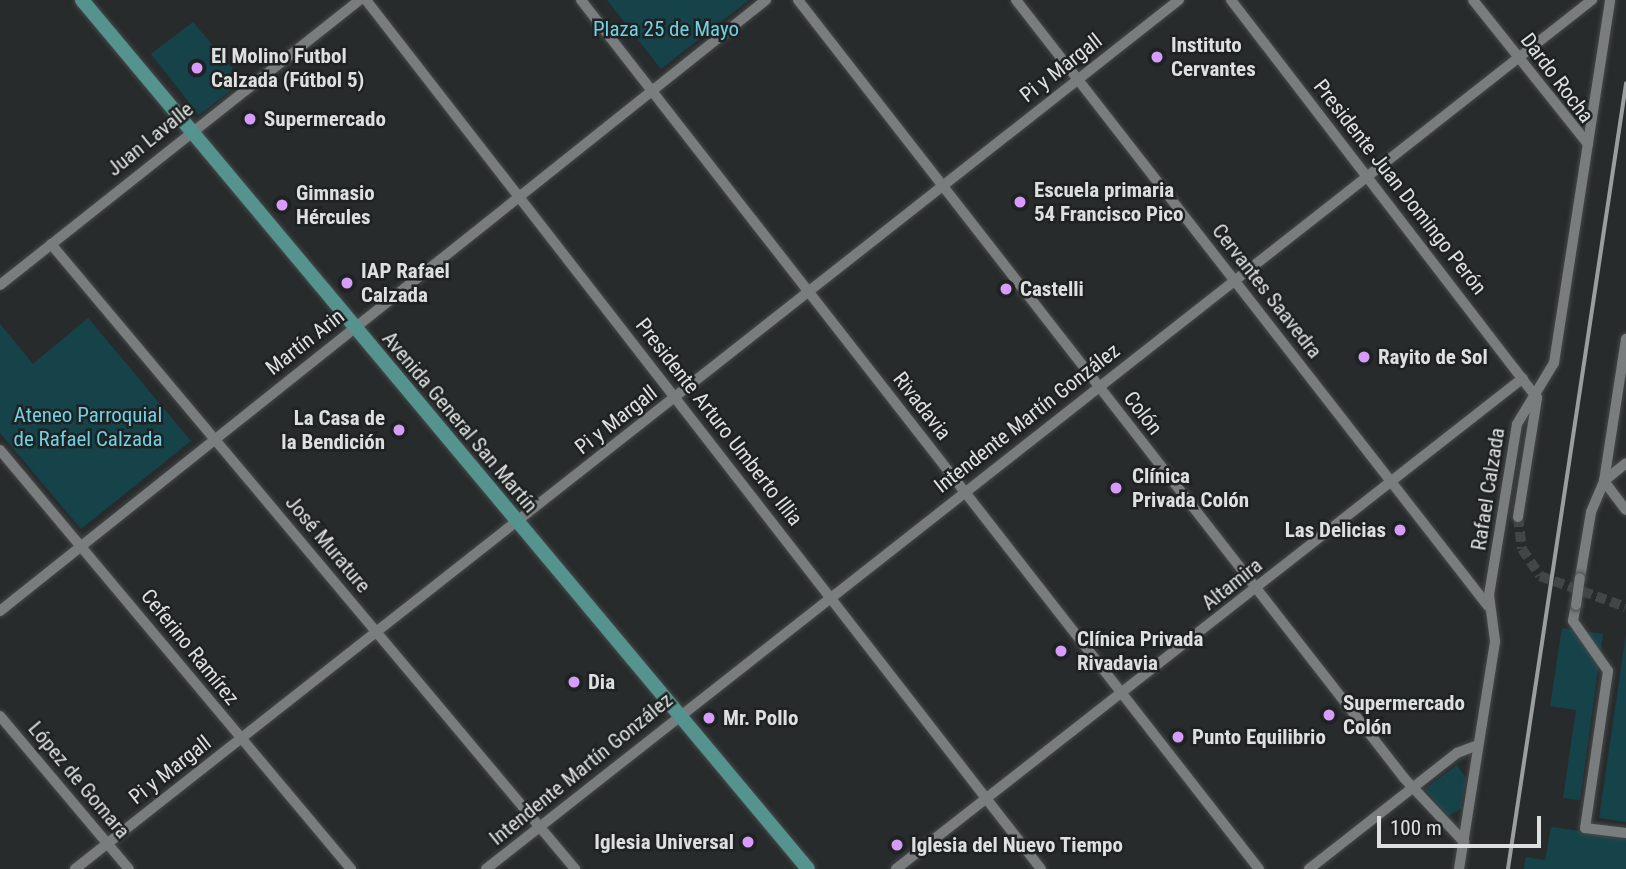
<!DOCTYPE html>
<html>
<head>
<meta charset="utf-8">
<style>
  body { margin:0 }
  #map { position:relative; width:1626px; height:869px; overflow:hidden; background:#282b2c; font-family:"Roboto Condensed",sans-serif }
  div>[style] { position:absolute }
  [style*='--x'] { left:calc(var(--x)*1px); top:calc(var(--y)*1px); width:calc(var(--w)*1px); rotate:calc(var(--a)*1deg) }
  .green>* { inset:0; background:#16434a }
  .minor-tunnel>* { height:10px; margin-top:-5px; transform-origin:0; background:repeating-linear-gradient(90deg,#434647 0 10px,transparent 0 15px) }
  .roads { filter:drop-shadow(0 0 2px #464949) drop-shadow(0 0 2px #464949) }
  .minor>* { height:10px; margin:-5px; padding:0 5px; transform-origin:5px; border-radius:5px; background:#797d7e }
  .major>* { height:14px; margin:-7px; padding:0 7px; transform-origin:7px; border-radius:7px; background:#55938f }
  .rail>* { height:3.5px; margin:-1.75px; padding:0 1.75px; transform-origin:1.75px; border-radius:1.75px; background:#9b9e9e }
  .bridges { filter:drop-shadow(0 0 2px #464949) drop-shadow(0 0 2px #464949) }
  .minor-bridge>* { height:10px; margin:-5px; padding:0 5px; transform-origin:5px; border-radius:5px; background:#797d7e }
  .dots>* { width:19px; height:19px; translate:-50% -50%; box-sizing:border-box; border:4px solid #1e2222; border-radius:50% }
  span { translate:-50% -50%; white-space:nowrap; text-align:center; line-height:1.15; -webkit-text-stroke:5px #1e2222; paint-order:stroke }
  .park-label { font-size:21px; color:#6fd1e2 }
  .poi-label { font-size:21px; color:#dee0e0; font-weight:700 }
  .left { translate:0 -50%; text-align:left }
  .right { translate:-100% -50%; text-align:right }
  .street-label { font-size:21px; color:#dee0e0 }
  .scale { position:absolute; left:1377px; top:816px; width:164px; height:32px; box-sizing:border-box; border:4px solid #dee0e0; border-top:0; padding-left:9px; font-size:21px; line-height:24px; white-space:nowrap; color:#dee0e0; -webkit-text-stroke:5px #1e2222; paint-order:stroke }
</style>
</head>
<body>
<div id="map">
  <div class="green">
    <div style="clip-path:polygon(607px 0,749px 0,661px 69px)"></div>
    <div style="clip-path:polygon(193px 22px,243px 81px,199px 115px,151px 54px)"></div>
    <div style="clip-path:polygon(88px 318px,191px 441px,81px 529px,0 433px,0 324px,33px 364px)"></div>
    <div style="clip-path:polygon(1562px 628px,1603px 634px,1580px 800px,1563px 798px,1576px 710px,1550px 706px)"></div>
    <div style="clip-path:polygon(1626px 633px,1626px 822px,1599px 818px)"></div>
    <div style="clip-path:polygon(1457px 765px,1466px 778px,1461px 809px,1448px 816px,1425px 789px)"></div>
    <div style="clip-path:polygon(1551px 827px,1626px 837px,1626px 869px,1524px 869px,1526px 857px,1545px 860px)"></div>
  </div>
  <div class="minor-tunnel">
    <div style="--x:1518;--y:517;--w:32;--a:83"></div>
    <div style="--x:1522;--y:549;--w:32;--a:56"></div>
    <div style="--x:1540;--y:576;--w:91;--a:19.8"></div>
  </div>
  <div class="roads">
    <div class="minor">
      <div style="--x:366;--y:0;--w:1100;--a:52.16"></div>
      <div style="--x:581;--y:0;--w:1102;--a:52.04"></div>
      <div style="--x:798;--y:0;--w:986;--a:52.08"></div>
      <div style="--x:1404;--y:778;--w:88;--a:46.8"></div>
      <div style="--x:1016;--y:0;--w:768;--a:52.09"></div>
      <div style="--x:1231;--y:0;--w:502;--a:52.45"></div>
      <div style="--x:1473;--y:0;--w:184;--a:51.4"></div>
      <div style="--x:51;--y:244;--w:816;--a:50.02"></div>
      <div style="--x:0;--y:285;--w:459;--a:-38.4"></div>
      <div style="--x:0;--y:450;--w:547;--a:50.05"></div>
      <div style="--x:1604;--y:481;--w:36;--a:53"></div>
      <div style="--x:1604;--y:481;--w:28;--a:-39"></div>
      <div style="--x:1518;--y:517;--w:121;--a:-80.9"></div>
      <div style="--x:1580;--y:578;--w:67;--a:-80.5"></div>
      <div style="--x:1591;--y:512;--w:34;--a:-67"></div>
      <div style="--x:1604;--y:481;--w:144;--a:-81.2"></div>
      <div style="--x:1576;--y:605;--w:16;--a:101"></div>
      <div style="--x:1573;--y:621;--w:61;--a:55"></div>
      <div style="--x:1608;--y:671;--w:159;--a:98.3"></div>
      <div style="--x:1585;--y:828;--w:41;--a:7"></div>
      <div style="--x:0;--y:611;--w:980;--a:-38.58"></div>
      <div style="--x:0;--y:716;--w:200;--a:49.9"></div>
      <div style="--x:75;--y:869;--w:1405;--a:-38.21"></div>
      <div style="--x:486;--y:869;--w:1407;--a:-38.16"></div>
      <div style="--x:896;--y:869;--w:796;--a:-38.06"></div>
      <div style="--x:1309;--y:869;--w:188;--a:-38.1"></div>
      <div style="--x:1457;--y:753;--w:22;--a:-21"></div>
      <div style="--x:1459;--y:869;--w:231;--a:-81"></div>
      <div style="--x:1495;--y:641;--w:46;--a:-97.4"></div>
      <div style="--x:1489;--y:595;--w:173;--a:-80.7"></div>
      <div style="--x:1517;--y:424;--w:71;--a:-58.8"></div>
      <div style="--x:1554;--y:363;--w:367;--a:-81.2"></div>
    </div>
    <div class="major">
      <div style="--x:82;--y:0;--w:1132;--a:50.12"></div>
    </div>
  </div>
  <div class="rail">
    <div style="--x:1508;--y:869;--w:794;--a:-81.45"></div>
  </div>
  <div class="bridges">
    <div class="minor-bridge">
      <div style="--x:1576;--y:605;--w:27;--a:-82"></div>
    </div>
  </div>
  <div class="dots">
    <div style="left:1157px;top:57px;background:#d79bf9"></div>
    <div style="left:197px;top:68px;background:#d79bf9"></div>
    <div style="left:250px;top:119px;background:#d79bf9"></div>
    <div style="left:1020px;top:202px;background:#d79bf9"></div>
    <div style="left:282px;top:205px;background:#d79bf9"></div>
    <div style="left:347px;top:283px;background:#d79bf9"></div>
    <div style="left:1006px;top:289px;background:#d79bf9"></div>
    <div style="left:1364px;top:357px;background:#d79bf9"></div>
    <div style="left:399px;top:430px;background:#d79bf9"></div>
    <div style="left:1116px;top:488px;background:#d79bf9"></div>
    <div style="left:1400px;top:530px;background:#d79bf9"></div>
    <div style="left:1061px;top:651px;background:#d79bf9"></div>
    <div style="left:574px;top:682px;background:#d79bf9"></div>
    <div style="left:1329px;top:715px;background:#d79bf9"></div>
    <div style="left:709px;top:718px;background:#d79bf9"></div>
    <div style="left:1178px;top:737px;background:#d79bf9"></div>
    <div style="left:748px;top:842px;background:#d79bf9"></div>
    <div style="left:897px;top:845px;background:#d79bf9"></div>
  </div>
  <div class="park-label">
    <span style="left:666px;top:29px">Plaza 25 de Mayo</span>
    <span style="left:88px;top:427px">Ateneo Parroquial<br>de Rafael Calzada</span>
  </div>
  <div class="poi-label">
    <span class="left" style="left:1171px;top:57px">Instituto<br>Cervantes</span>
    <span class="left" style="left:211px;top:68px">El Molino Futbol<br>Calzada (Fútbol 5)</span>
    <span class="left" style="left:264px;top:119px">Supermercado</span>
    <span class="left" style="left:1034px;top:202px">Escuela primaria<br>54 Francisco Pico</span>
    <span class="left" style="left:296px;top:205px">Gimnasio<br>Hércules</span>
    <span class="left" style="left:361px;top:283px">IAP Rafael<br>Calzada</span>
    <span class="left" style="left:1020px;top:289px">Castelli</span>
    <span class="left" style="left:1378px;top:357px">Rayito de Sol</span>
    <span class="right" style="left:385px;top:430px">La Casa de<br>la Bendición</span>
    <span class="left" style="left:1132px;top:488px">Clínica<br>Privada Colón</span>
    <span class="right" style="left:1386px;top:530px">Las Delicias</span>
    <span class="left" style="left:1077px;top:651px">Clínica Privada<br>Rivadavia</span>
    <span class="left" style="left:588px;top:682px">Dia</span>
    <span class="left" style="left:1343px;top:715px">Supermercado<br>Colón</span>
    <span class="left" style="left:723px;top:718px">Mr. Pollo</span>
    <span class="left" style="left:1192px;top:737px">Punto Equilibrio</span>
    <span class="right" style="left:734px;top:842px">Iglesia Universal</span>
    <span class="left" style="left:911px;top:845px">Iglesia del Nuevo Tiempo</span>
  </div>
  <div class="street-label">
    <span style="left:1061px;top:68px;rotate:-38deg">Pi y Margall</span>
    <span style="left:1557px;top:78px;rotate:53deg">Dardo Rocha</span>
    <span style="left:150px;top:139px;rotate:-39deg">Juan Lavalle</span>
    <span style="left:1400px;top:187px;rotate:52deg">Presidente Juan Domingo Perón</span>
    <span style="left:1267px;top:291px;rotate:52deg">Cervantes Saavedra</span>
    <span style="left:305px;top:342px;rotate:-38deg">Martín Arin</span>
    <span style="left:922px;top:406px;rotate:52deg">Rivadavia</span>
    <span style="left:1143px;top:413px;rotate:52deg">Colón</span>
    <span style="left:1027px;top:418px;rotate:-38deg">Intendente Martín González</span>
    <span style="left:616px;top:420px;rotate:-38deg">Pi y Margall</span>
    <span style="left:460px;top:422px;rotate:50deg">Avenida General San Martín</span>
    <span style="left:719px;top:422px;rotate:52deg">Presidente Arturo Umberto Illia</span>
    <span style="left:1488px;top:489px;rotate:-81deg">Rafael Calzada</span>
    <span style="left:328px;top:544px;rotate:50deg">José Murature</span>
    <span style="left:1232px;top:584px;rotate:-38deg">Altamira</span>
    <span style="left:190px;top:647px;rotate:51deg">Ceferino Ramírez</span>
    <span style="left:581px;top:769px;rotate:-39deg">Intendente Martín González</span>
    <span style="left:170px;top:770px;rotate:-38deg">Pi y Margall</span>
    <span style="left:79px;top:780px;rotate:50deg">López de Gomara</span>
  </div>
  <div class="scale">100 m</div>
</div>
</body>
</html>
